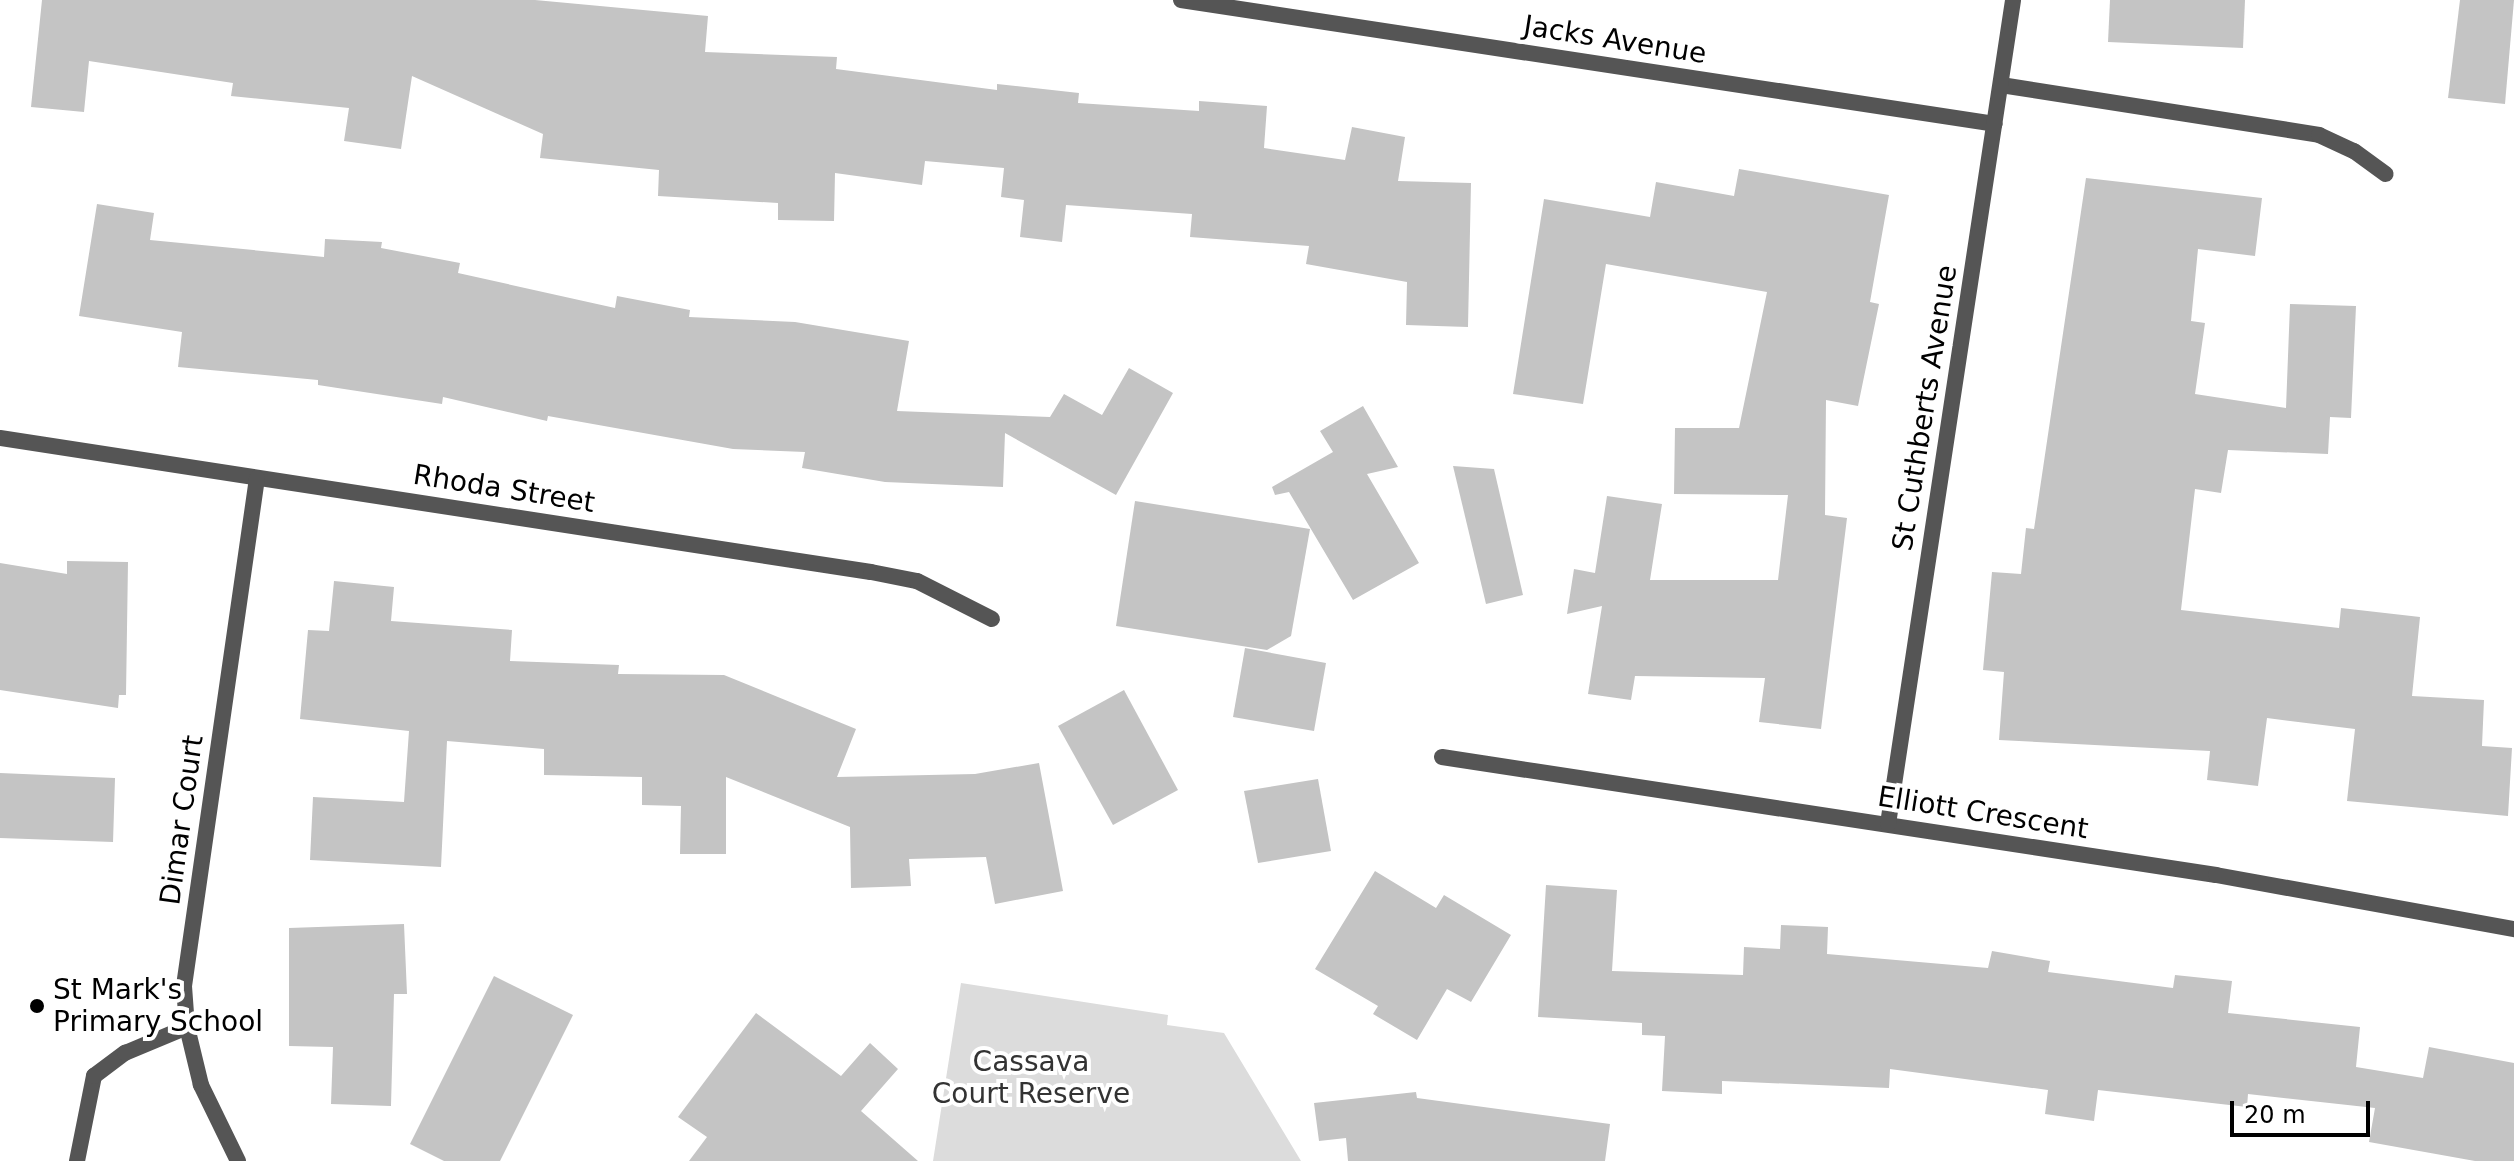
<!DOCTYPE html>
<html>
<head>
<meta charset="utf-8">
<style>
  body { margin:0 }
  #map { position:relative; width:2514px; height:1161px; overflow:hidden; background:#fff; font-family:"DejaVu Sans",sans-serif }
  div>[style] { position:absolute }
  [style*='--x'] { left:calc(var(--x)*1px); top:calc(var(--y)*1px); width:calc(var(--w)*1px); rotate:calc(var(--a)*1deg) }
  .green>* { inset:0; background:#dcdcdc }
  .building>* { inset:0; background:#c4c4c4 }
  .minor>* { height:16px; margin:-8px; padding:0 8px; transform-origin:8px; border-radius:8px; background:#555 }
  .dots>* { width:22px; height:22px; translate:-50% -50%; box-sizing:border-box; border:4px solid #fff; border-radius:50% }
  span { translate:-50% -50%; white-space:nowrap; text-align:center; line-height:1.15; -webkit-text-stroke:8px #fff; paint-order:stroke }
  .street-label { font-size:28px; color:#000 }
  .poi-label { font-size:28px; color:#000 }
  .left { translate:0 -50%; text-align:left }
  .park-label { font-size:28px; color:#333 }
  .scale { position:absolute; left:2230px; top:1101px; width:140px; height:36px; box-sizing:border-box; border:4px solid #000; border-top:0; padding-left:10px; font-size:24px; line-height:28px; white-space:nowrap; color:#000; -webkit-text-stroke:6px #fff; paint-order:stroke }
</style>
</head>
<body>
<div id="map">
  <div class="green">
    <div style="clip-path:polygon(961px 983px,1168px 1015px,1167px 1025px,1224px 1033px,1301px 1161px,933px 1161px)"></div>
  </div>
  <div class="building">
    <div style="clip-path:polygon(42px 0,535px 0,708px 16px,705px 52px,837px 57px,836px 69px,997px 90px,997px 84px,1079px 93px,1078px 103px,1199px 111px,1199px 101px,1267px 106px,1264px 148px,1345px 160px,1352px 127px,1405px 137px,1398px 181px,1471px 183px,1468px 327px,1406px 325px,1407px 282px,1306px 264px,1309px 246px,1190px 237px,1192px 214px,1066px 205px,1062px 242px,1020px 237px,1024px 200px,1001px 197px,1004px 168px,925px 161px,922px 185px,835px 173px,834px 221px,778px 220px,778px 203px,658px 196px,659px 170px,540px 158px,543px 134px,412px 76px,401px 149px,344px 141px,349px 108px,231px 96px,233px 83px,89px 61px,84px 112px,31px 107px)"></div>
    <div style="clip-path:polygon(2110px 0,2245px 0,2243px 48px,2108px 42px)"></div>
    <div style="clip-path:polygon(2460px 0,2514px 0,2505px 104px,2448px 98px)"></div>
    <div style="clip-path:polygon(1739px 169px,1889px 195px,1870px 302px,1879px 304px,1858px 406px,1826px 400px,1825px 515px,1847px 518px,1821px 729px,1759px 722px,1765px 678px,1635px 676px,1631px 700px,1588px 694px,1602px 606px,1567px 614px,1574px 569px,1595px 573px,1607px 496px,1662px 504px,1650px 580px,1778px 580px,1788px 495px,1674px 494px,1675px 428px,1739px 428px,1767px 292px,1606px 264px,1583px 404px,1513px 394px,1544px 199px,1650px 217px,1656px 182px,1734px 196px)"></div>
    <div style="clip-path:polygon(2086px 178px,2262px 198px,2255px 256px,2198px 249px,2191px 321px,2205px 323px,2195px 394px,2286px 408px,2290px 304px,2356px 306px,2351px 418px,2330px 417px,2328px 454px,2228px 450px,2221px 493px,2195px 489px,2181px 610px,2339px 628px,2341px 608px,2420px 617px,2412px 696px,2484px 700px,2482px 746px,2512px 748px,2508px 816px,2347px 801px,2355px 729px,2267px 718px,2258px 786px,2207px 780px,2210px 751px,1999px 740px,2004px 672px,1983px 670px,1992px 572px,2021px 574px,2026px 528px,2034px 529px)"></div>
    <div style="clip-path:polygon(97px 204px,154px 213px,150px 240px,324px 257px,325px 239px,382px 242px,381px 248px,460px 263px,458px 273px,615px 308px,617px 296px,690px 310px,689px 317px,795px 322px,909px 341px,897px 411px,1050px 417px,1064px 394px,1102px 415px,1129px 368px,1173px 393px,1116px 495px,1005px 433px,1003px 487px,885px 482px,802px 468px,805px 452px,733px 449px,548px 416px,547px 421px,443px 397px,442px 404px,318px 385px,318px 380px,178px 367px,182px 332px,79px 316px)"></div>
    <div style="clip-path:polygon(1363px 406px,1398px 467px,1367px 474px,1419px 563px,1353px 600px,1289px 492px,1275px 495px,1272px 487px,1333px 452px,1320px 431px)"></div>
    <div style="clip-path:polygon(1453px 466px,1494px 469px,1523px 595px,1486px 604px)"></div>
    <div style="clip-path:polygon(1135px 501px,1310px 529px,1291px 636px,1267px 650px,1116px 626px)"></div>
    <div style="clip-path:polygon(67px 561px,128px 562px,126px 695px,119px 695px,118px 708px,0 690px,0 563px,67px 574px)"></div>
    <div style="clip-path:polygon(334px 581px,394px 587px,391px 621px,512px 630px,510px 661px,619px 665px,618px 674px,724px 675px,856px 729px,837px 777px,975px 774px,1039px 763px,1063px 891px,995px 904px,986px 857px,909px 859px,911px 886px,851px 888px,850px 827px,726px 777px,726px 854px,680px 854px,681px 806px,642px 805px,642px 777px,544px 775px,544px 749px,447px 741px,441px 867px,310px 860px,313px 797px,404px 802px,409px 731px,300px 719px,308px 630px,329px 631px)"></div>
    <div style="clip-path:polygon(1245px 648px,1326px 663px,1314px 731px,1233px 717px)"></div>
    <div style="clip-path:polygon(1124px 690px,1178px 790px,1113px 825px,1058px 726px)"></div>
    <div style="clip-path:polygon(0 773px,115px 778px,113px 842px,0 838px)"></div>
    <div style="clip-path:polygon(1318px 779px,1331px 851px,1258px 863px,1244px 791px)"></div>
    <div style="clip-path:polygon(1375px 871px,1436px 908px,1444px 895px,1511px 935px,1471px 1002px,1447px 989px,1417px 1040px,1373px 1014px,1378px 1006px,1315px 969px)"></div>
    <div style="clip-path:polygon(1546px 885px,1617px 890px,1612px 971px,1743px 975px,1744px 947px,1780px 949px,1781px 925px,1828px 927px,1827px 954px,1988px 968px,1992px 951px,2050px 961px,2048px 972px,2173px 988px,2175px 975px,2232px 981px,2228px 1013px,2360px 1027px,2356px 1067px,2423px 1078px,2429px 1047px,2514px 1063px,2514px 1161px,2475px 1161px,2369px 1142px,2375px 1108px,2248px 1094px,2247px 1107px,2098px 1090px,2094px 1121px,2045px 1114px,2048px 1090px,1890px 1069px,1889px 1088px,1722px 1081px,1722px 1094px,1662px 1091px,1665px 1036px,1642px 1035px,1642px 1023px,1538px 1017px)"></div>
    <div style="clip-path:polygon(404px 924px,407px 994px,394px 994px,391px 1106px,331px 1104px,333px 1047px,289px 1046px,289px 928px)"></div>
    <div style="clip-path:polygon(494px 976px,573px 1015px,500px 1161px,444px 1161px,410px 1144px)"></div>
    <div style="clip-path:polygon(756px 1013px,841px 1076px,870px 1043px,898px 1069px,861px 1111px,918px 1161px,689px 1161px,707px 1137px,678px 1117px)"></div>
    <div style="clip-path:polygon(1416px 1092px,1417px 1098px,1610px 1124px,1605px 1161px,1348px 1161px,1346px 1138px,1319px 1141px,1314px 1103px)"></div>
  </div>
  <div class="minor">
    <div style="--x:1181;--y:0;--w:823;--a:8.66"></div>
    <div style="--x:2001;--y:85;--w:322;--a:8.9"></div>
    <div style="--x:2319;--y:135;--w:38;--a:25"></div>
    <div style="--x:2354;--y:151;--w:39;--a:36"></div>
    <div style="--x:0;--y:438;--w:881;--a:8.75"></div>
    <div style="--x:871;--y:572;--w:47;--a:11.1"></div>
    <div style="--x:917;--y:581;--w:84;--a:26.9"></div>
    <div style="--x:1442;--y:757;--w:783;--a:8.67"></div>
    <div style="--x:2216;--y:875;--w:303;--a:10.3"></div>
    <div style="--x:1888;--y:824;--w:833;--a:-81.37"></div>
    <div style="--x:77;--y:1161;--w:87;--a:-78.7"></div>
    <div style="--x:94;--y:1076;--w:39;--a:-37"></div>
    <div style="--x:125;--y:1053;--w:67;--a:-22.8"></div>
    <div style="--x:238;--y:1161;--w:85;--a:-116"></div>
    <div style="--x:201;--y:1085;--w:60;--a:-103.6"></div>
    <div style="--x:187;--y:1027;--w:41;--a:-94.2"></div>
    <div style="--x:184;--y:986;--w:513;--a:-81.82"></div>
  </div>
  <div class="dots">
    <div style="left:37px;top:1006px;background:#000"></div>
  </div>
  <div class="street-label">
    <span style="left:1615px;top:40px;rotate:9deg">Jacks Avenue</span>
    <span style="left:1925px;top:408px;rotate:-81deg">St Cuthberts Avenue</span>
    <span style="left:504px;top:489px;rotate:9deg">Rhoda Street</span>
    <span style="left:1983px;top:813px;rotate:9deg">Elliott Crescent</span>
    <span style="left:182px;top:820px;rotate:-82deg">Dimar Court</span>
  </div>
  <div class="poi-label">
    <span class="left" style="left:53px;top:1006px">St Mark's<br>Primary School</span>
  </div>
  <div class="park-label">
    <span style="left:1031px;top:1078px">Cassava<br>Court Reserve</span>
  </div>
  <div class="scale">20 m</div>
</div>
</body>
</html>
